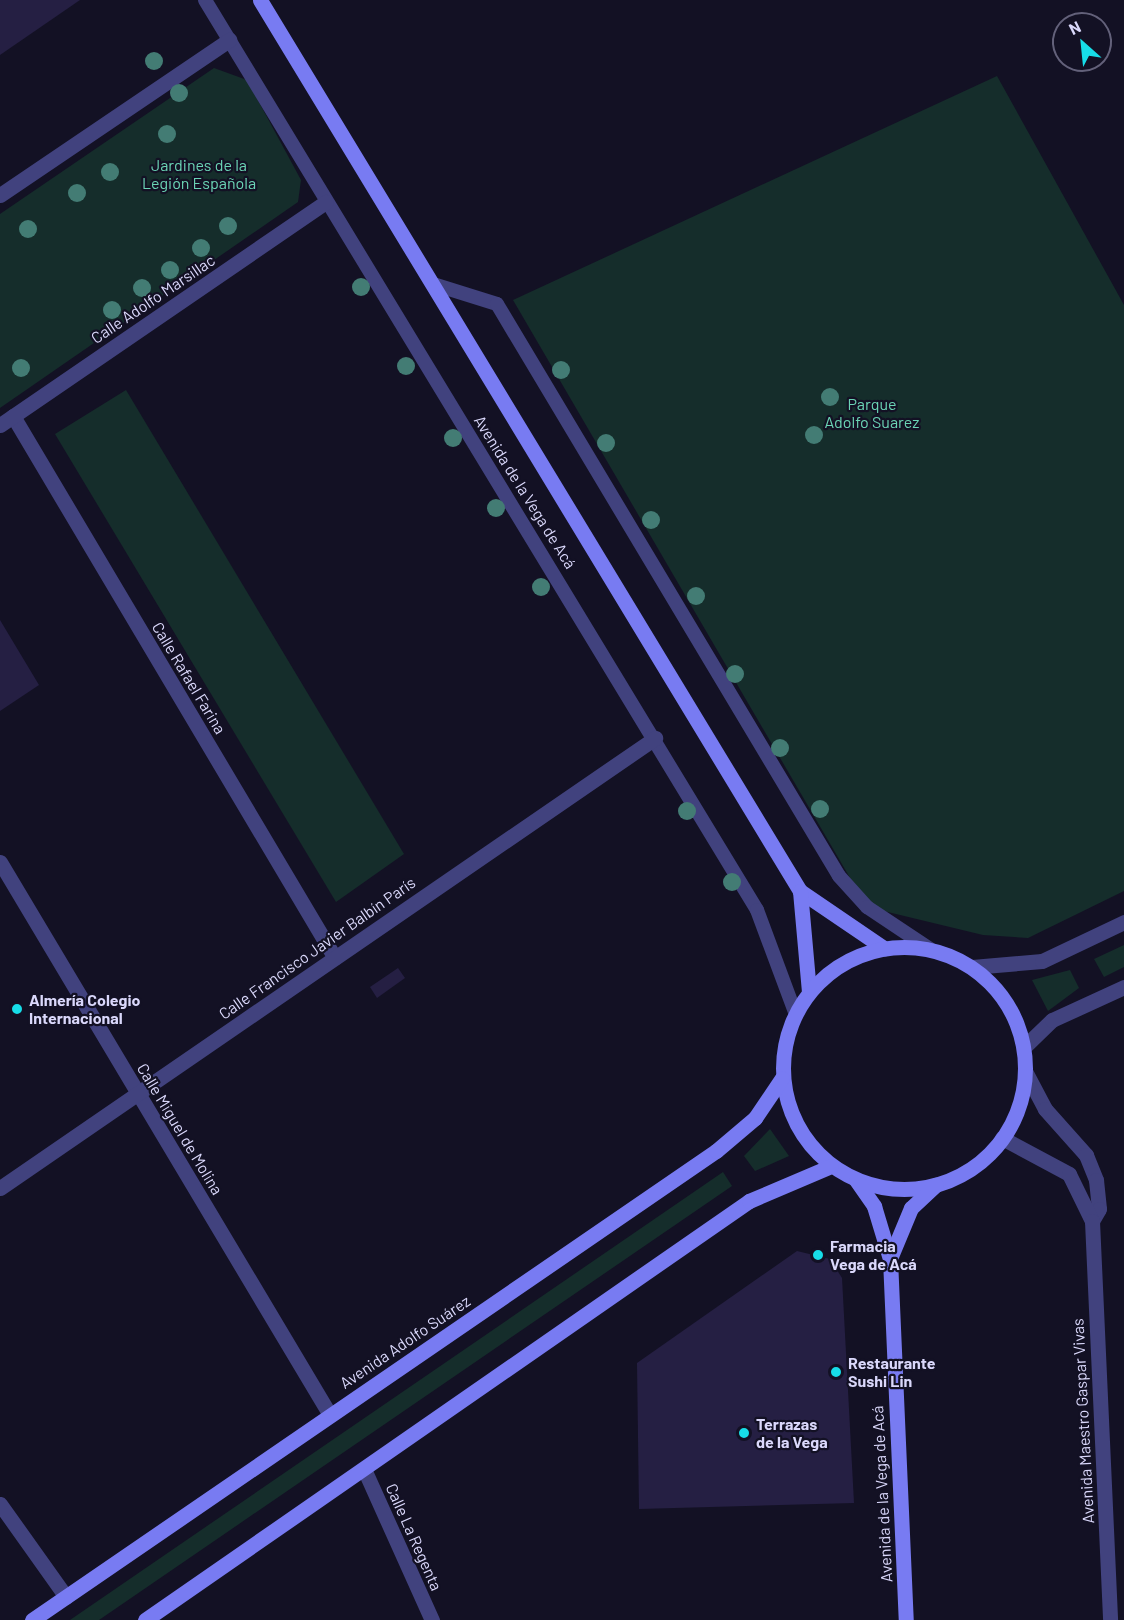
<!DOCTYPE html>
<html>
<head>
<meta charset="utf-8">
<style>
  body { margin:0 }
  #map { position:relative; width:1124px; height:1620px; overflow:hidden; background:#131124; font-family:Barlow,sans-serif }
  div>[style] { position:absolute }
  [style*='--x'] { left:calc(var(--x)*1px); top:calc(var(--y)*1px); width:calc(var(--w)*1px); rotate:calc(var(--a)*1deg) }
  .green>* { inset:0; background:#152d2b }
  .building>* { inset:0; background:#251f43 }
  .lane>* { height:14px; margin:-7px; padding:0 7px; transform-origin:7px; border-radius:7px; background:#41427e }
  .street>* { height:15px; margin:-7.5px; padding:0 7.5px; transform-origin:7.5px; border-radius:7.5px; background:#41427e }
  .secondary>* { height:15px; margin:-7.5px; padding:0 7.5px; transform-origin:7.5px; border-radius:7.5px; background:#787bf2 }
  .secondary>.ring { margin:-7.5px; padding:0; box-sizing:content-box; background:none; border:15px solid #787bf2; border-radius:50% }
  .trees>* { width:18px; height:18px; margin:-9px; border-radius:50%; background:#437c74 }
  .dots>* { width:16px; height:16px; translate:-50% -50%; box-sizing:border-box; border:3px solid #131124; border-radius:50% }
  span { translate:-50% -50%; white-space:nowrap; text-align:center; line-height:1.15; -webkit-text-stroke:4.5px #131124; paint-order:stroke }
  .park-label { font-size:16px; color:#6bd4b5 }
  .street-label { font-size:16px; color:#dad8fb }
  .poi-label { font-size:16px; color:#dad8fb; font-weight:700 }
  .left { translate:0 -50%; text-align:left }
  .north { position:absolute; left:1052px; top:12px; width:60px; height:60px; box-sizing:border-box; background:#131124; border:2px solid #63617a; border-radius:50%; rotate:333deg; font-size:16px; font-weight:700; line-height:24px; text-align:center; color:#dad8fb }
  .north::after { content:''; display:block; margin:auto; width:21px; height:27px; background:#17dde8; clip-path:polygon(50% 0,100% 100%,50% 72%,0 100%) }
</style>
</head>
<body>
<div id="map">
  <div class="green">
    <div style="clip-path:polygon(214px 68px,247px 80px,301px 180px,298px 202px,0 408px,0 214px)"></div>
    <div style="clip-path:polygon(997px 76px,1124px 305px,1124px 891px,1028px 938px,983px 935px,867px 907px,513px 300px)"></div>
    <div style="clip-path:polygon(126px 390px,404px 854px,336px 902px,55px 434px)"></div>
    <div style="clip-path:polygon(1124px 945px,1124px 967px,1104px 977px,1094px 959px)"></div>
    <div style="clip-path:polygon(1070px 970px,1079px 988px,1048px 1011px,1032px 980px)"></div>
    <div style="clip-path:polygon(770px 1129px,789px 1156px,755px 1171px,744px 1156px)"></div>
    <div style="clip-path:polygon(723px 1172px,732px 1186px,99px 1620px,70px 1620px)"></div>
  </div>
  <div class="building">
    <div style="clip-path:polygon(0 0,80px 0,0 55px)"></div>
    <div style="clip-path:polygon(0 620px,39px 685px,0 711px)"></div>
    <div style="clip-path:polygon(398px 968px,405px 978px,377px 998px,370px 987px)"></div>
    <div style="clip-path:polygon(797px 1251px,830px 1259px,842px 1278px,854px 1503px,639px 1509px,637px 1363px)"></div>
  </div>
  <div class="lane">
    <div style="--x:205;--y:0;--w:1064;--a:58.76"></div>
    <div style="--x:757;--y:910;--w:109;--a:69.6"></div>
    <div style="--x:433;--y:284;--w:67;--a:17.4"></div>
    <div style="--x:497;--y:304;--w:666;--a:59.12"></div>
    <div style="--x:839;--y:876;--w:42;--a:47.9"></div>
    <div style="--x:867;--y:907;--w:76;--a:33.7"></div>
  </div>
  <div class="street">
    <div style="--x:0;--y:195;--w:277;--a:-34.1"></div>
    <div style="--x:13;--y:416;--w:630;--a:59.29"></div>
    <div style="--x:0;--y:425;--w:395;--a:-34.4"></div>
    <div style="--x:0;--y:862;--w:644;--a:59.17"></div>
    <div style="--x:972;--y:967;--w:70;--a:-4.9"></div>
    <div style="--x:1042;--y:961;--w:91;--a:-25.4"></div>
    <div style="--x:1024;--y:1047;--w:39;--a:-44"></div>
    <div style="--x:1052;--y:1020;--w:79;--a:-24.6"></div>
    <div style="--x:1025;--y:1071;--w:43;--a:62.2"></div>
    <div style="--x:1045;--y:1109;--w:62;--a:48.3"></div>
    <div style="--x:1086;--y:1155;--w:27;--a:68"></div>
    <div style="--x:1096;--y:1180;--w:29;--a:84"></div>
    <div style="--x:1099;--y:1209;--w:14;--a:120"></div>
    <div style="--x:1002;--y:1138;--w:76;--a:28.2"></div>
    <div style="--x:1069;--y:1174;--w:52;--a:63.9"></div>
    <div style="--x:1092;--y:1221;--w:399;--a:87.4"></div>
    <div style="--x:0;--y:1188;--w:795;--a:-34.49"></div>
    <div style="--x:364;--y:1469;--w:166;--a:65.8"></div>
    <div style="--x:0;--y:1504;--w:114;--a:54.6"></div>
  </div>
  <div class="secondary">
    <div style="--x:260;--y:0;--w:1042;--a:58.78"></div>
    <div style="--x:800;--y:891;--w:102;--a:34.2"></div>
    <div style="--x:800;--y:891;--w:100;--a:84.9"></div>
    <div class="ring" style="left:783px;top:947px;width:227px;height:227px"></div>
    <div style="--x:856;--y:1180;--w:32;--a:55"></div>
    <div style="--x:874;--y:1206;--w:55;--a:73.2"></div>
    <div style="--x:890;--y:1259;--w:361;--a:87.5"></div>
    <div style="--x:891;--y:1256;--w:52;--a:-67.4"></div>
    <div style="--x:911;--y:1208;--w:34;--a:-43"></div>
    <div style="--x:32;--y:1620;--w:829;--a:-34.44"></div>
    <div style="--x:716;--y:1151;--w:51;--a:-40.2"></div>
    <div style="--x:755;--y:1118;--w:48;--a:-56"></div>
    <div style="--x:145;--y:1620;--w:735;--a:-34.75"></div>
    <div style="--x:749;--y:1201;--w:89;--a:-23.1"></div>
  </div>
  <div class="trees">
    <div style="left:154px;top:61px"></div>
    <div style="left:179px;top:93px"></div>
    <div style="left:167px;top:134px"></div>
    <div style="left:110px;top:172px"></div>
    <div style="left:77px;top:193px"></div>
    <div style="left:228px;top:226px"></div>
    <div style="left:28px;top:229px"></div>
    <div style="left:201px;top:248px"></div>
    <div style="left:170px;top:270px"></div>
    <div style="left:361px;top:287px"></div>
    <div style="left:142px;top:288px"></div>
    <div style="left:112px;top:310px"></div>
    <div style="left:406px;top:366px"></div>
    <div style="left:21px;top:368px"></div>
    <div style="left:561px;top:370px"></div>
    <div style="left:830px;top:397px"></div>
    <div style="left:814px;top:435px"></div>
    <div style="left:453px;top:438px"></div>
    <div style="left:606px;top:443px"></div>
    <div style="left:496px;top:508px"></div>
    <div style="left:651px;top:520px"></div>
    <div style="left:541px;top:587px"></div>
    <div style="left:696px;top:596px"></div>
    <div style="left:735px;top:674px"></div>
    <div style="left:780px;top:748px"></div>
    <div style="left:820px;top:809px"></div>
    <div style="left:687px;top:811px"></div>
    <div style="left:732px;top:882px"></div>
  </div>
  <div class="dots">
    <div style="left:17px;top:1009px;background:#17dde8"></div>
    <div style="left:818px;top:1255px;background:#17dde8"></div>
    <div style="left:836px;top:1372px;background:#17dde8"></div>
    <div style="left:744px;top:1433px;background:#17dde8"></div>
  </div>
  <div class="park-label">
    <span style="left:199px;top:174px">Jardines de la<br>Legión Española</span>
    <span style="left:872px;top:413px">Parque<br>Adolfo Suarez</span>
  </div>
  <div class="street-label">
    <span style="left:153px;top:299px;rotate:-34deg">Calle Adolfo Marsillac</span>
    <span style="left:525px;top:492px;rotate:58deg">Avenida de la Vega de Acá</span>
    <span style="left:189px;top:678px;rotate:59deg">Calle Rafael Farina</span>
    <span style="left:317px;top:948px;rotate:-35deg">Calle Francisco Javier Balbín París</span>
    <span style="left:180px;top:1129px;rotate:59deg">Calle Miguel de Molina</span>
    <span style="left:405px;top:1342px;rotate:-34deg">Avenida Adolfo Suárez</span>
    <span style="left:1083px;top:1421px;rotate:-93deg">Avenida Maestro Gaspar Vivas</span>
    <span style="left:882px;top:1494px;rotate:-93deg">Avenida de la Vega de Acá</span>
    <span style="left:414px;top:1537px;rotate:66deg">Calle La Regenta</span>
  </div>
  <div class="poi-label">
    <span class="left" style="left:29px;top:1009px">Almería Colegio<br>Internacional</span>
    <span class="left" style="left:830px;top:1255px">Farmacia<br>Vega de Acá</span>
    <span class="left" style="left:848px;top:1372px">Restaurante<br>Sushi Lin</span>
    <span class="left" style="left:756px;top:1433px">Terrazas<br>de la Vega</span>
  </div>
  <div class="north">N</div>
</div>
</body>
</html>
